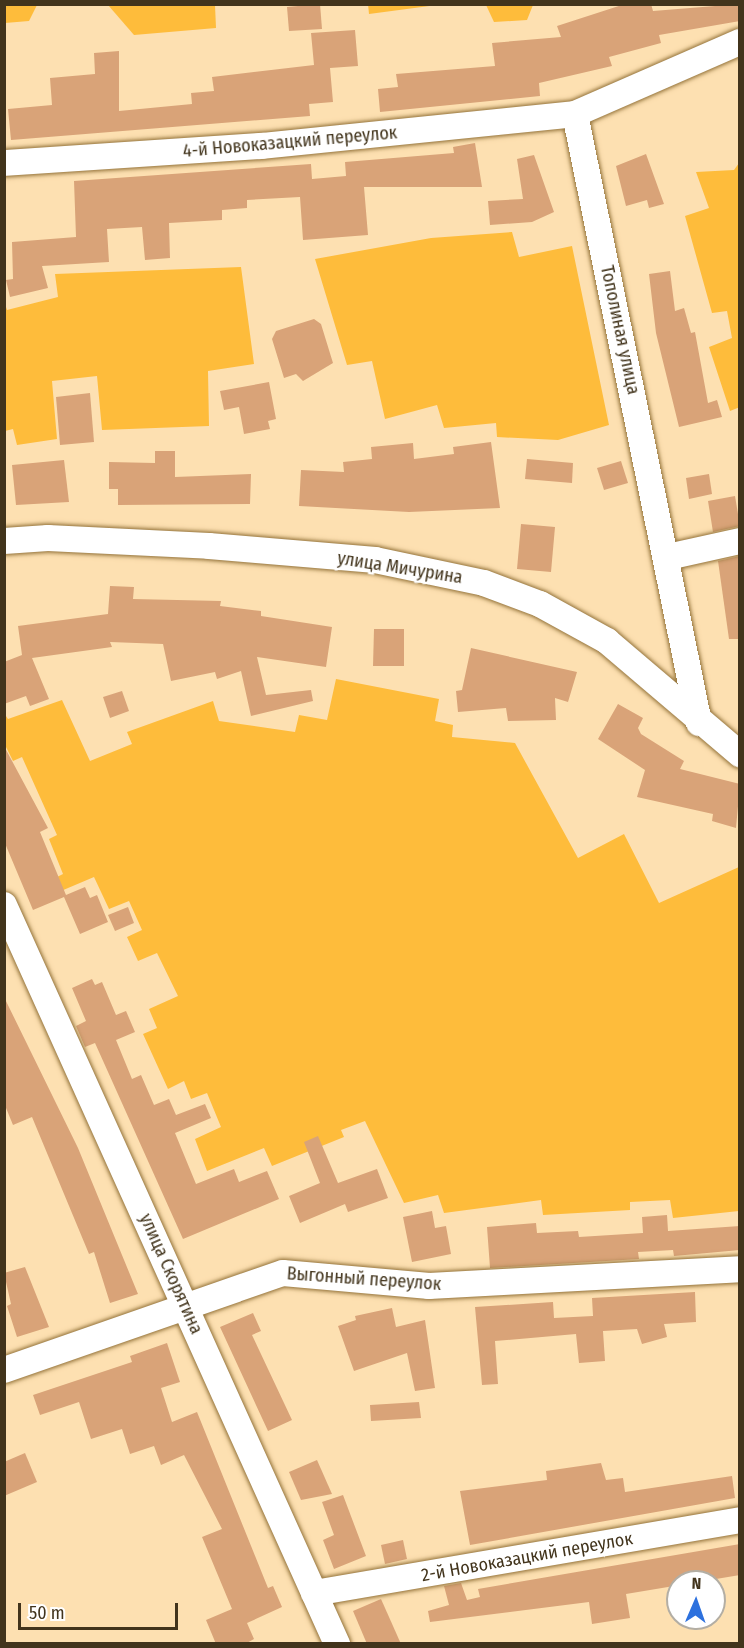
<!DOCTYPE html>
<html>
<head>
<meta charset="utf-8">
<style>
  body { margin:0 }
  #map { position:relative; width:744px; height:1648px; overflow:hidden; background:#fde0b1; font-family:"Fira Sans Condensed",sans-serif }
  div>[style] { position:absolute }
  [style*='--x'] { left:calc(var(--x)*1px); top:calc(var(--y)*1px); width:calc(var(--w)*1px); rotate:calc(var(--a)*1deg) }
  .green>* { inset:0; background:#febc3b }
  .building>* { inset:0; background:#d9a378 }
  .roads { filter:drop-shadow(0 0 2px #94733a) drop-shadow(0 0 2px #94733a) }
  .street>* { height:26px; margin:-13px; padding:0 13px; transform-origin:13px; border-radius:13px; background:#fff }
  span { translate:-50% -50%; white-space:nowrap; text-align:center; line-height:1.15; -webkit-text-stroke:5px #fff; paint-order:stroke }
  .street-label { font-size:18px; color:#42341c }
  .frame { position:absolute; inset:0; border:6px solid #42341c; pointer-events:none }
  .north { position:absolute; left:666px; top:1570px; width:60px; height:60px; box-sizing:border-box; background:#fff; border:2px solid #b3aea4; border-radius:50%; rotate:2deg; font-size:16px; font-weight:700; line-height:24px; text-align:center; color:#42341c }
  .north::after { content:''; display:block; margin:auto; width:21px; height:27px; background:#2d71de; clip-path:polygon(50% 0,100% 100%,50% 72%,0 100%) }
  .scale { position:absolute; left:18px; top:1603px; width:160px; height:27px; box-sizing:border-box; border:3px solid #42341c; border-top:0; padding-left:8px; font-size:18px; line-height:21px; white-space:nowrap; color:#42341c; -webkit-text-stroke:4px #fff; paint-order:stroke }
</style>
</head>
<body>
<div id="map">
  <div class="green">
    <div style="clip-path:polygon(5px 4px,37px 4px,37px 5px,29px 21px,5px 23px)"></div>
    <div style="clip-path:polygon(368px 4px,437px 4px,437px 5px,369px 14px)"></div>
    <div style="clip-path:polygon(108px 5px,215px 5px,216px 28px,134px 35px)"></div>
    <div style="clip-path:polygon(486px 5px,533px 5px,527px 20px,494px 22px)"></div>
    <div style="clip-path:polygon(739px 163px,740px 407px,730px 411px,709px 347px,732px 338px,727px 311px,712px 313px,685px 216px,709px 208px,696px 172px,734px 170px)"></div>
    <div style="clip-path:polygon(512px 232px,519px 257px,572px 246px,609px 425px,558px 440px,497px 437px,496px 423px,444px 428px,437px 405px,385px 419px,372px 361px,347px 365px,315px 259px,431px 238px)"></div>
    <div style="clip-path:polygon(241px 267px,254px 364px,208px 371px,209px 426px,102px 430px,97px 376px,52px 381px,57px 439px,17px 445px,13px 429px,5px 431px,5px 304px,7px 310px,58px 297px,55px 274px)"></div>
    <div style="clip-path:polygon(336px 679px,439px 699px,435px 721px,453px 725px,452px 737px,515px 743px,578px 858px,624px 834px,659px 903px,739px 867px,739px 1211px,673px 1218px,670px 1200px,630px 1202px,630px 1210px,543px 1215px,541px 1200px,444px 1213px,438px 1195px,404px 1203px,365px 1121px,341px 1130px,344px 1137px,272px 1166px,264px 1148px,207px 1171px,195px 1139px,221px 1127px,207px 1093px,191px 1099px,184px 1081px,168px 1089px,143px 1034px,157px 1028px,149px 1009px,178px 996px,157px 953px,138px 961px,127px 937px,142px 930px,129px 901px,109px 909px,94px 877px,61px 891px,55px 878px,63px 874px,49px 839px,57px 835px,22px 757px,13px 761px,5px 745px,4px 713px,8px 719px,62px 700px,90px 761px,132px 744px,127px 732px,213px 701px,219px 721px,295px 732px,299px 715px,327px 720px)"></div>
  </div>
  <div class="building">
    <div style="clip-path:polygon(320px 4px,322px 29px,289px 31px,287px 7px)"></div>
    <div style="clip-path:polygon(625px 4px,651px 4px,653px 11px,740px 4px,740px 21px,659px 35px,661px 43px,609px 57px,612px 66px,539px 83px,540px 96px,380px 112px,378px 89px,398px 87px,396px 74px,495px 66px,492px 43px,561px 37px,557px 26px)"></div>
    <div style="clip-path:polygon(355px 30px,358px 66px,330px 68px,333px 102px,309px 104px,310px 116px,11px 140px,8px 109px,52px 105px,50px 78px,95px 74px,94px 53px,119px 51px,119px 111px,192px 104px,191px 93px,214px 91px,212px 77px,314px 65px,311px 33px)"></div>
    <div style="clip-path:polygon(475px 143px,482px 187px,364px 187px,368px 235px,303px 240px,300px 197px,247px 200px,247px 208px,222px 210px,222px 220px,169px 223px,170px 258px,145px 260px,142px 227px,107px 229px,109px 262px,42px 266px,48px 288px,10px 297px,6px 280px,13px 279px,12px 242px,76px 237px,74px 181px,311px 164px,312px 179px,346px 176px,345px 162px,454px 153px,453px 147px)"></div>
    <div style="clip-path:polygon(646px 154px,664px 204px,649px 208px,647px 200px,626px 206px,616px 166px)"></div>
    <div style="clip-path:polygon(534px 155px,554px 212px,532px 222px,490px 225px,488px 201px,523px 199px,517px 159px)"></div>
    <div style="clip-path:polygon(670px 271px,675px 311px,684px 308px,691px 333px,695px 332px,708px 403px,717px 400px,722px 417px,679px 427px,656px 333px,649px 274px)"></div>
    <div style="clip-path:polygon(314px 319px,321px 324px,333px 363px,303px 381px,296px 374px,284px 378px,272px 339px,276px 331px)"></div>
    <div style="clip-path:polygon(269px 382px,276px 419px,268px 421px,270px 429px,244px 434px,239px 407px,224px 410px,220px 391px)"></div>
    <div style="clip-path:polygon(90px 393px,94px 442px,60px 445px,56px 397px)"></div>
    <div style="clip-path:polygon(491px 442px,500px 508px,409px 512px,299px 506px,301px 470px,344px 472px,343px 462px,372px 459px,371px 447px,413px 443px,414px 459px,454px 454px,453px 447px)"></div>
    <div style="clip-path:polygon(155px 451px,175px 451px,175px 477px,251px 474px,250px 504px,118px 505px,118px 489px,109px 489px,109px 462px,155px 463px)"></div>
    <div style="clip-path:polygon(527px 459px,573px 463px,572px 483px,525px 479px)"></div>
    <div style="clip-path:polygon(64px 460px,69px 502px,16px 505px,12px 465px)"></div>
    <div style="clip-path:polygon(621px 461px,628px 483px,604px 490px,597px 468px)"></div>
    <div style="clip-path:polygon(709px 474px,712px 494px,689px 499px,686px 478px)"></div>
    <div style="clip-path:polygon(735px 496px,740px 526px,713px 532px,708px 501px)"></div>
    <div style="clip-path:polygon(521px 524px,555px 527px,551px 572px,517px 569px)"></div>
    <div style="clip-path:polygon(740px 556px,740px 639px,729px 639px,718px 561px)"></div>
    <div style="clip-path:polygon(110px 586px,134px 587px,133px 599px,221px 601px,220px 606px,261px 611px,261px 616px,332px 627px,326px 667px,257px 657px,266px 695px,311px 690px,313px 701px,251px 716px,241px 671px,217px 679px,215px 672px,171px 681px,163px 644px,110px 642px,112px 647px,32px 658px,49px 699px,30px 706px,26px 696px,4px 704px,4px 662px,22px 655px,18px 626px,108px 614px)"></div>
    <div style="clip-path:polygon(374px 629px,404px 629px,404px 666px,373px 666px)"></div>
    <div style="clip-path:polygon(471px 648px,577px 672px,568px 702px,555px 698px,556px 720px,508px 721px,506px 708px,458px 712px,456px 691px,462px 690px)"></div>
    <div style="clip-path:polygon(122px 691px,129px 711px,110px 718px,103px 697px)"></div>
    <div style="clip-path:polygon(618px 704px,643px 718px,638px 728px,641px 734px,684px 761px,680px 769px,740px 784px,736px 828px,712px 821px,713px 814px,637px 797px,645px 770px,598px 739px)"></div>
    <div style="clip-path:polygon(4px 746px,48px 828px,40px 832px,66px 895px,85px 887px,90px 898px,97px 895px,108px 922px,80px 934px,64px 897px,33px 910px,4px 841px)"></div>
    <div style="clip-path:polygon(128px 907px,134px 923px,115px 931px,108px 915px)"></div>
    <div style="clip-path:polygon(92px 979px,95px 985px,102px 982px,116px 1015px,126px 1011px,135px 1032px,116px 1040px,132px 1079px,141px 1075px,154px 1105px,169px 1099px,176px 1115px,205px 1104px,211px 1118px,175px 1133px,196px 1184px,234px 1169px,239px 1182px,267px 1171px,279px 1199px,183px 1239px,95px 1043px,85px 1047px,76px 1026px,86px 1021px,72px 988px)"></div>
    <div style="clip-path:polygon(4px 997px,78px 1148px,138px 1294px,110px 1303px,94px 1252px,89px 1254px,32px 1117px,13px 1125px,4px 1103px)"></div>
    <div style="clip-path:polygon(318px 1136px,338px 1183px,377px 1169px,388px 1198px,348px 1212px,345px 1204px,300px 1223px,289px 1196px,320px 1183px,304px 1142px)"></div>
    <div style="clip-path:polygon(432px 1211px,435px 1228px,446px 1226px,451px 1254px,412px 1262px,403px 1217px)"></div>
    <div style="clip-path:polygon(667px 1215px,668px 1231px,740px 1226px,740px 1250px,674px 1256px,673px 1250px,638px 1252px,639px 1259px,490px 1268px,487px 1227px,536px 1223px,537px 1233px,578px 1231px,579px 1237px,643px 1233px,642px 1217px)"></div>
    <div style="clip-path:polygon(25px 1267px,49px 1327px,17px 1337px,7px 1306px,11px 1304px,4px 1273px)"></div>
    <div style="clip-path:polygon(695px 1292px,696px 1322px,664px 1324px,667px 1337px,642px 1344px,637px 1329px,603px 1331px,605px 1361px,579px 1363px,576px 1334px,495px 1341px,498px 1384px,482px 1385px,475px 1307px,553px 1302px,554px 1318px,593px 1316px,592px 1298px)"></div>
    <div style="clip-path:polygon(392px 1308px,396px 1327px,425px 1320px,435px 1388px,415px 1391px,407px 1353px,354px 1371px,338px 1326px,356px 1320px,355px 1316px)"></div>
    <div style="clip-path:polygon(253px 1313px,261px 1331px,252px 1335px,292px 1420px,268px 1431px,220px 1327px)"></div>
    <div style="clip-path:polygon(167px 1343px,180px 1382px,161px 1388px,172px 1422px,197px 1412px,268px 1588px,273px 1586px,282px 1607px,247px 1623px,254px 1639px,245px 1644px,216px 1644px,206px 1620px,232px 1609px,202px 1537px,222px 1529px,184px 1455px,161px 1465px,154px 1446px,130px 1454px,122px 1429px,91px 1439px,79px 1402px,40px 1415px,33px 1395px,132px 1362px,130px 1356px)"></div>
    <div style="clip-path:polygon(419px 1402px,421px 1418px,371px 1421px,370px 1405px)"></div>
    <div style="clip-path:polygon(25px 1453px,37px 1482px,4px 1496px,4px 1462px)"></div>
    <div style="clip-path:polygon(317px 1460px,332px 1494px,301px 1500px,289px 1472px)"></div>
    <div style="clip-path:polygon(601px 1463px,606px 1480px,623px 1478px,625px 1492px,732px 1476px,735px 1498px,470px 1545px,460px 1491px,547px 1480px,546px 1471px)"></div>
    <div style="clip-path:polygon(343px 1495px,366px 1556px,334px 1569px,323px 1540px,334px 1535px,322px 1502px)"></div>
    <div style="clip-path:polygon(403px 1540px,407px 1559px,385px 1564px,381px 1545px)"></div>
    <div style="clip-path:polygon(740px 1544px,740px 1575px,626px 1594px,630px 1618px,592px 1624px,589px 1602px,430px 1622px,428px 1611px,449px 1605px,444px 1586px,461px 1583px,467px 1600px,480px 1597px,478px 1589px)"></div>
    <div style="clip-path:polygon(381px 1599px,401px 1644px,367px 1644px,353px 1611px)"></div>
  </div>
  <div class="roads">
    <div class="street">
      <div style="--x:4;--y:163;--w:258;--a:-3.8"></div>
      <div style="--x:261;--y:146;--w:316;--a:-5.8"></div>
      <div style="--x:4;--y:541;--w:44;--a:-3.9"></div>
      <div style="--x:48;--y:538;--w:161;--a:2.8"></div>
      <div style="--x:209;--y:546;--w:167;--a:4.8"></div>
      <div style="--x:375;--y:560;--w:111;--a:11.9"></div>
      <div style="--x:484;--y:583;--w:60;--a:20.6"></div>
      <div style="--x:540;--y:604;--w:77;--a:28.9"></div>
      <div style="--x:607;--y:641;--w:175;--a:40.4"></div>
      <div style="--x:668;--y:557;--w:74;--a:-12.5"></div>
      <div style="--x:699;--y:723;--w:621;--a:-101.51"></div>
      <div style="--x:575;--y:114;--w:180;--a:-23.6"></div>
      <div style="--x:4;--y:905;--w:811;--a:65.74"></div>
      <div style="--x:4;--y:1370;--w:295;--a:-19.2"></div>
      <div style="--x:283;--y:1273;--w:147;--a:5.1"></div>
      <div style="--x:429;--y:1286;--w:311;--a:-3.1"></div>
      <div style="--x:314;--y:1593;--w:432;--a:-9.7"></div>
    </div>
  </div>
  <div class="street-label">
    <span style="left:290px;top:142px;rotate:-5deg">4-й Новоказацкий переулок</span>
    <span style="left:620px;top:330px;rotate:78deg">Тополиная улица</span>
    <span style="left:400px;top:568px;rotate:9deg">улица Мичурина</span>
    <span style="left:171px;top:1274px;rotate:66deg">улица Скорятина</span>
    <span style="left:364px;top:1279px;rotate:4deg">Выгонный переулок</span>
    <span style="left:527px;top:1557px;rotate:-10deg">2-й Новоказацкий переулок</span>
  </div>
  <div class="frame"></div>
  <div class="north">N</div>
  <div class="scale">50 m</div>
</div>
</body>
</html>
